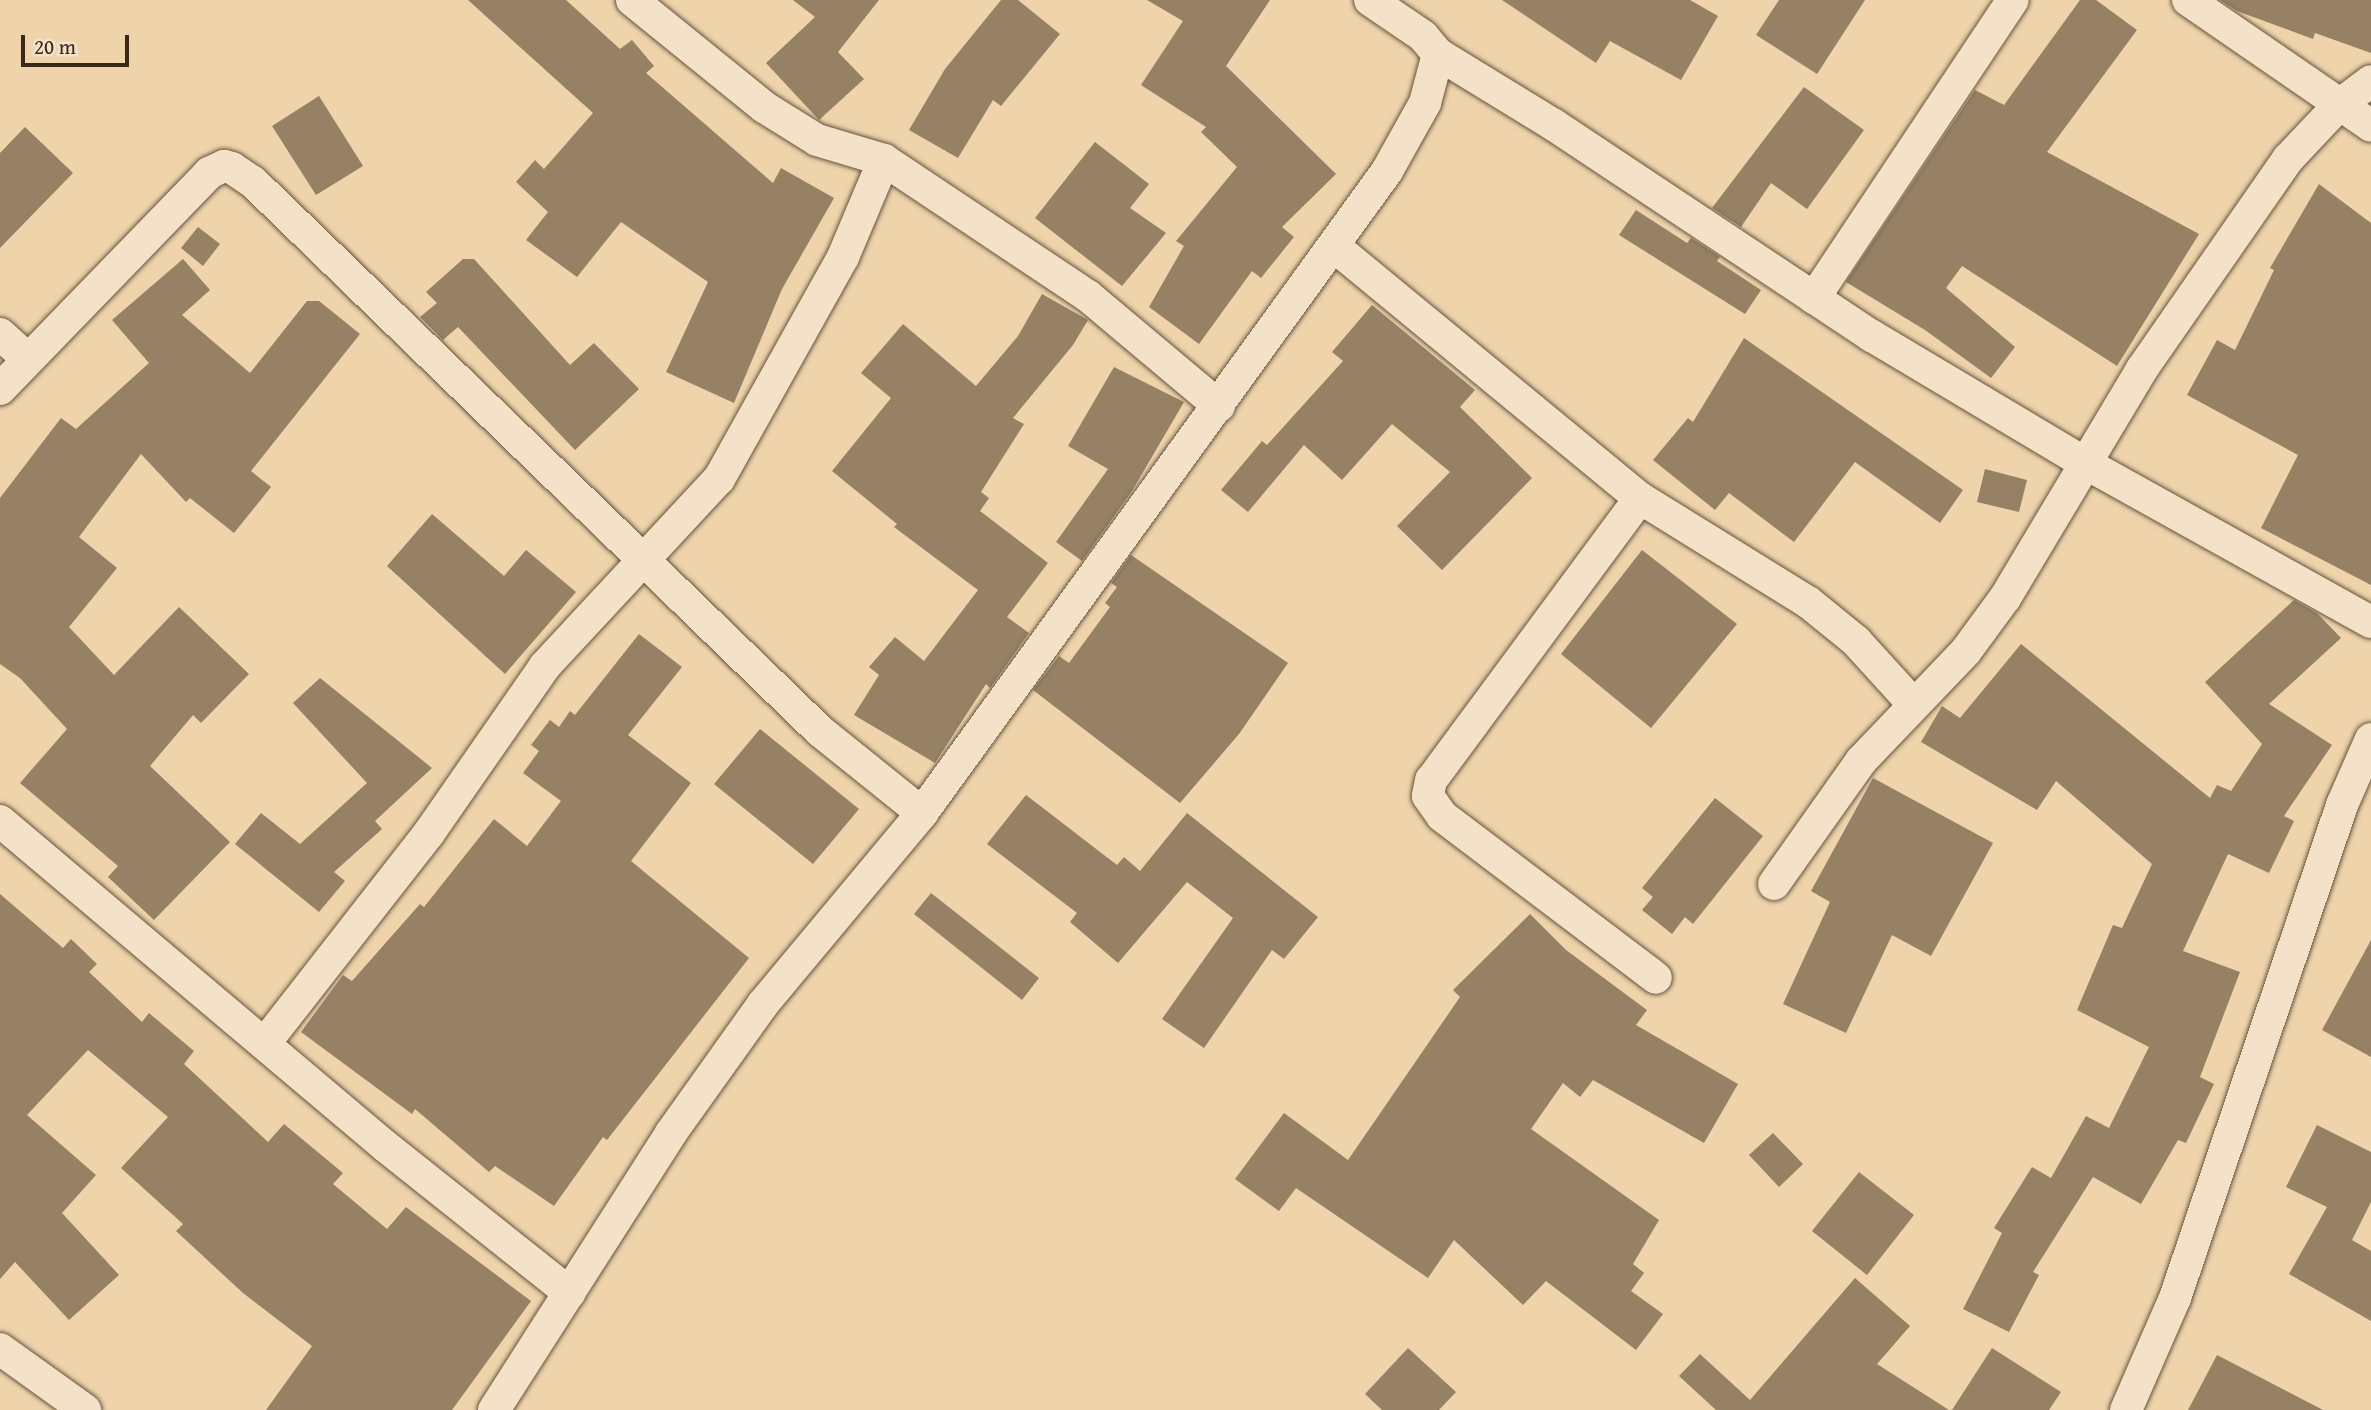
<!DOCTYPE html>
<html>
<head>
<meta charset="utf-8">
<style>
  body { margin:0 }
  #map { position:relative; width:2371px; height:1410px; overflow:hidden; background:#eed3ab; font-family:"Gentium Book Plus",serif }
  div>[style] { position:absolute }
  [style*='--x'] { left:calc(var(--x)*1px); top:calc(var(--y)*1px); width:calc(var(--w)*1px); rotate:calc(var(--a)*1deg) }
  .building>* { inset:0; background:#968164 }
  .roads { filter:drop-shadow(0 0 2px #65533c) drop-shadow(0 0 2px #65533c) }
  .minor>* { height:32px; margin:-16px; padding:0 16px; transform-origin:16px; border-radius:16px; background:#f4e2c8 }
  span { translate:-50% -50%; white-space:nowrap; text-align:center; line-height:1.15; -webkit-text-stroke:5px #f4e2c8; paint-order:stroke }
  .scale { position:absolute; left:21px; top:35px; width:108px; height:32px; box-sizing:border-box; border:4px solid #372817; border-top:0; padding-left:9px; font-size:21px; line-height:24px; white-space:nowrap; color:#372817; -webkit-text-stroke:5px #f4e2c8; paint-order:stroke }
</style>
</head>
<body>
<div id="map">
  <div class="building">
    <div style="clip-path:polygon(468px 0,566px 0,620px 49px,632px 40px,654px 66px,646px 73px,773px 183px,781px 168px,834px 198px,782px 289px,734px 403px,666px 372px,708px 282px,621px 222px,577px 277px,526px 240px,548px 212px,516px 182px,535px 160px,544px 169px,593px 113px)"></div>
    <div style="clip-path:polygon(793px 0,879px 0,838px 52px,864px 79px,819px 120px,766px 63px,815px 17px)"></div>
    <div style="clip-path:polygon(1001px 0,1018px 0,1060px 34px,1001px 106px,993px 100px,958px 158px,909px 130px,945px 69px)"></div>
    <div style="clip-path:polygon(1147px 0,1270px 0,1226px 66px,1336px 174px,1282px 227px,1294px 237px,1261px 278px,1252px 271px,1199px 344px,1149px 307px,1184px 246px,1176px 241px,1237px 167px,1201px 132px,1206px 127px,1141px 85px,1183px 21px)"></div>
    <div style="clip-path:polygon(1502px 0,1690px 0,1718px 16px,1681px 80px,1610px 41px,1596px 63px)"></div>
    <div style="clip-path:polygon(1779px 0,1865px 0,1817px 74px,1756px 35px)"></div>
    <div style="clip-path:polygon(2080px 0,2096px 0,2137px 30px,2047px 152px,2199px 234px,2117px 366px,1962px 266px,1946px 288px,2015px 347px,1991px 378px,1925px 330px,1846px 282px,1975px 90px,2004px 105px)"></div>
    <div style="clip-path:polygon(2220px 0,2371px 0,2371px 53px,2315px 33px,2313px 39px,2237px 11px)"></div>
    <div style="clip-path:polygon(1804px 87px,1864px 130px,1807px 209px,1771px 183px,1741px 227px,1712px 208px)"></div>
    <div style="clip-path:polygon(319px 96px,363px 166px,316px 195px,272px 126px)"></div>
    <div style="clip-path:polygon(25px 127px,73px 173px,0 248px,0 153px)"></div>
    <div style="clip-path:polygon(1095px 142px,1149px 184px,1130px 208px,1166px 233px,1122px 286px,1035px 218px)"></div>
    <div style="clip-path:polygon(2319px 184px,2371px 223px,2371px 585px,2261px 528px,2298px 455px,2187px 395px,2217px 340px,2235px 350px,2274px 270px,2270px 268px)"></div>
    <div style="clip-path:polygon(1636px 210px,1687px 243px,1691px 238px,1720px 257px,1717px 261px,1761px 290px,1745px 314px,1619px 235px)"></div>
    <div style="clip-path:polygon(198px 227px,220px 244px,203px 266px,181px 248px)"></div>
    <div style="clip-path:polygon(183px 259px,210px 290px,182px 315px,250px 373px,307px 301px,319px 301px,360px 334px,251px 471px,271px 487px,234px 533px,190px 498px,186px 502px,141px 454px,79px 537px,117px 568px,69px 627px,114px 675px,179px 607px,249px 674px,201px 723px,193px 715px,150px 766px,230px 842px,154px 920px,108px 877px,118px 866px,20px 783px,67px 729px,20px 678px,0 664px,0 498px,61px 418px,76px 429px,149px 363px,112px 320px)"></div>
    <div style="clip-path:polygon(463px 259px,474px 259px,570px 365px,594px 343px,639px 389px,575px 450px,458px 327px,443px 340px,420px 317px,437px 303px,426px 292px)"></div>
    <div style="clip-path:polygon(1042px 294px,1088px 320px,1073px 345px,1013px 418px,1024px 424px,981px 492px,989px 498px,980px 511px,1048px 563px,1007px 617px,1029px 633px,990px 688px,986px 684px,935px 763px,854px 715px,879px 675px,869px 667px,895px 637px,924px 661px,978px 590px,894px 527px,897px 524px,832px 471px,891px 398px,861px 373px,903px 324px,976px 386px,1018px 336px)"></div>
    <div style="clip-path:polygon(1372px 305px,1475px 390px,1460px 407px,1532px 478px,1442px 570px,1397px 526px,1450px 472px,1392px 424px,1342px 480px,1304px 445px,1248px 512px,1221px 490px,1262px 441px,1267px 445px,1343px 361px,1332px 352px)"></div>
    <div style="clip-path:polygon(1744px 338px,1963px 490px,1940px 523px,1855px 462px,1794px 542px,1729px 493px,1715px 510px,1653px 460px,1688px 418px,1693px 422px)"></div>
    <div style="clip-path:polygon(1114px 367px,1184px 402px,1132px 491px,1082px 561px,1056px 542px,1108px 469px,1068px 446px)"></div>
    <div style="clip-path:polygon(1985px 469px,2027px 480px,2019px 512px,1977px 502px)"></div>
    <div style="clip-path:polygon(432px 514px,504px 576px,526px 550px,576px 592px,505px 674px,387px 566px)"></div>
    <div style="clip-path:polygon(1642px 550px,1737px 624px,1651px 728px,1561px 654px)"></div>
    <div style="clip-path:polygon(1131px 555px,1288px 663px,1239px 734px,1180px 803px,1033px 690px,1059px 656px,1069px 663px,1110px 607px,1105px 603px,1117px 587px,1111px 583px)"></div>
    <div style="clip-path:polygon(2294px 600px,2317px 613px,2341px 638px,2269px 704px,2332px 745px,2284px 816px,2294px 821px,2269px 873px,2228px 854px,2183px 951px,2240px 972px,2200px 1077px,2214px 1084px,2186px 1143px,2178px 1140px,2141px 1204px,2093px 1177px,2033px 1272px,2039px 1275px,2009px 1332px,1963px 1309px,2002px 1233px,1994px 1228px,2032px 1167px,2051px 1178px,2086px 1116px,2109px 1128px,2149px 1047px,2077px 1010px,2113px 925px,2122px 928px,2152px 864px,2056px 781px,2037px 810px,1921px 742px,1942px 706px,1960px 718px,2021px 644px,2210px 798px,2217px 785px,2231px 791px,2262px 744px,2205px 682px)"></div>
    <div style="clip-path:polygon(639px 634px,682px 667px,628px 735px,691px 783px,631px 861px,749px 958px,607px 1140px,603px 1137px,554px 1206px,495px 1166px,489px 1172px,415px 1109px,412px 1114px,301px 1032px,343px 975px,352px 981px,420px 904px,424px 907px,494px 819px,527px 846px,561px 801px,523px 773px,539px 751px,531px 745px,550px 720px,559px 727px,570px 711px,575px 715px)"></div>
    <div style="clip-path:polygon(320px 678px,432px 768px,375px 821px,382px 829px,334px 872px,345px 881px,319px 912px,235px 844px,261px 813px,300px 844px,367px 783px,293px 703px)"></div>
    <div style="clip-path:polygon(760px 729px,859px 809px,813px 864px,714px 784px)"></div>
    <div style="clip-path:polygon(1873px 778px,1993px 843px,1931px 956px,1892px 935px,1846px 1033px,1783px 1004px,1830px 902px,1811px 891px)"></div>
    <div style="clip-path:polygon(1026px 795px,1117px 865px,1124px 857px,1140px 871px,1187px 813px,1318px 917px,1284px 959px,1272px 950px,1204px 1048px,1162px 1019px,1233px 918px,1187px 882px,1118px 963px,1070px 922px,1077px 913px,987px 844px)"></div>
    <div style="clip-path:polygon(1715px 798px,1763px 836px,1693px 924px,1685px 917px,1672px 934px,1642px 910px,1653px 897px,1642px 888px)"></div>
    <div style="clip-path:polygon(931px 893px,1039px 978px,1022px 1000px,914px 914px)"></div>
    <div style="clip-path:polygon(0 894px,63px 948px,71px 939px,97px 964px,89px 972px,142px 1022px,149px 1013px,194px 1051px,184px 1064px,268px 1142px,284px 1124px,343px 1173px,333px 1184px,387px 1229px,406px 1207px,531px 1301px,452px 1410px,266px 1410px,312px 1346px,243px 1293px,176px 1231px,183px 1224px,121px 1168px,168px 1117px,88px 1050px,27px 1115px,96px 1175px,62px 1213px,119px 1275px,69px 1320px,15px 1262px,0 1279px)"></div>
    <div style="clip-path:polygon(1530px 914px,1566px 950px,1647px 1010px,1636px 1025px,1738px 1084px,1704px 1143px,1593px 1080px,1580px 1097px,1563px 1083px,1531px 1129px,1659px 1220px,1633px 1264px,1644px 1273px,1631px 1291px,1663px 1314px,1636px 1350px,1546px 1281px,1523px 1305px,1454px 1240px,1428px 1278px,1296px 1188px,1279px 1211px,1235px 1179px,1284px 1113px,1348px 1160px,1460px 997px,1453px 990px)"></div>
    <div style="clip-path:polygon(2371px 940px,2371px 1057px,2322px 1030px)"></div>
    <div style="clip-path:polygon(2317px 1125px,2371px 1152px,2371px 1202px,2352px 1240px,2371px 1251px,2371px 1321px,2289px 1274px,2327px 1207px,2286px 1187px)"></div>
    <div style="clip-path:polygon(1773px 1133px,1803px 1164px,1779px 1187px,1749px 1155px)"></div>
    <div style="clip-path:polygon(1859px 1172px,1914px 1215px,1867px 1275px,1812px 1231px)"></div>
    <div style="clip-path:polygon(1855px 1278px,1910px 1326px,1877px 1364px,1949px 1410px,1716px 1410px,1679px 1376px,1700px 1354px,1750px 1400px)"></div>
    <div style="clip-path:polygon(1408px 1348px,1456px 1392px,1439px 1410px,1382px 1410px,1365px 1394px)"></div>
    <div style="clip-path:polygon(1992px 1348px,2061px 1392px,2049px 1410px,1952px 1410px)"></div>
    <div style="clip-path:polygon(2217px 1355px,2323px 1410px,2188px 1410px)"></div>
  </div>
  <div class="roads">
    <div class="minor">
      <div style="--x:632;--y:0;--w:170;--a:39"></div>
      <div style="--x:764;--y:107;--w:62;--a:31.9"></div>
      <div style="--x:817;--y:140;--w:70;--a:16.6"></div>
      <div style="--x:884;--y:160;--w:245;--a:33.7"></div>
      <div style="--x:1088;--y:296;--w:171;--a:40"></div>
      <div style="--x:2188;--y:0;--w:222;--a:34.5"></div>
      <div style="--x:1438;--y:54;--w:136;--a:31.5"></div>
      <div style="--x:1554;--y:125;--w:382;--a:33.6"></div>
      <div style="--x:1872;--y:336;--w:248;--a:30.8"></div>
      <div style="--x:2085;--y:463;--w:327;--a:29.1"></div>
      <div style="--x:1335;--y:247;--w:395;--a:39.5"></div>
      <div style="--x:1640;--y:498;--w:351;--a:126.5"></div>
      <div style="--x:1431;--y:780;--w:16;--a:101"></div>
      <div style="--x:1428;--y:796;--w:24;--a:55"></div>
      <div style="--x:1442;--y:816;--w:268;--a:37.1"></div>
      <div style="--x:1814;--y:298;--w:358;--a:-56.3"></div>
      <div style="--x:0;--y:334;--w:36;--a:42"></div>
      <div style="--x:0;--y:389;--w:301;--a:-45.9"></div>
      <div style="--x:209;--y:173;--w:17;--a:-25"></div>
      <div style="--x:224;--y:166;--w:8;--a:14"></div>
      <div style="--x:232;--y:168;--w:25;--a:34"></div>
      <div style="--x:253;--y:182;--w:789;--a:44.08"></div>
      <div style="--x:820;--y:731;--w:131;--a:38.8"></div>
      <div style="--x:1640;--y:498;--w:198;--a:31.8"></div>
      <div style="--x:1808;--y:602;--w:62;--a:39.1"></div>
      <div style="--x:1856;--y:641;--w:86;--a:47.8"></div>
      <div style="--x:0;--y:821;--w:504;--a:40.17"></div>
      <div style="--x:385;--y:1146;--w:236;--a:38.5"></div>
      <div style="--x:1774;--y:884;--w:151;--a:-54.7"></div>
      <div style="--x:1861;--y:761;--w:152;--a:-46.3"></div>
      <div style="--x:1966;--y:651;--w:66;--a:-53.7"></div>
      <div style="--x:2005;--y:598;--w:267;--a:-59.1"></div>
      <div style="--x:2142;--y:369;--w:256;--a:-55.2"></div>
      <div style="--x:2288;--y:159;--w:73;--a:-46.7"></div>
      <div style="--x:2338;--y:106;--w:41;--a:-37.1"></div>
      <div style="--x:265;--y:1043;--w:266;--a:-52"></div>
      <div style="--x:429;--y:833;--w:203;--a:-55.2"></div>
      <div style="--x:545;--y:666;--w:255;--a:-47.1"></div>
      <div style="--x:719;--y:479;--w:254;--a:-60.8"></div>
      <div style="--x:843;--y:257;--w:105;--a:-67.1"></div>
      <div style="--x:0;--y:1349;--w:105;--a:35.7"></div>
      <div style="--x:494;--y:1410;--w:329;--a:-57.4"></div>
      <div style="--x:671;--y:1133;--w:158;--a:-54.5"></div>
      <div style="--x:763;--y:1004;--w:249;--a:-50.2"></div>
      <div style="--x:922;--y:813;--w:793;--a:-54.08"></div>
      <div style="--x:1387;--y:171;--w:78;--a:-60.8"></div>
      <div style="--x:1425;--y:103;--w:51;--a:-75.1"></div>
      <div style="--x:1438;--y:54;--w:23;--a:-130"></div>
      <div style="--x:1423;--y:36;--w:64;--a:-145.8"></div>
      <div style="--x:2126;--y:1410;--w:122;--a:-66.4"></div>
      <div style="--x:2175;--y:1298;--w:521;--a:-71.29"></div>
      <div style="--x:2342;--y:805;--w:72;--a:-66.3"></div>
    </div>
  </div>
  <div class="scale">20 m</div>
</div>
</body>
</html>
